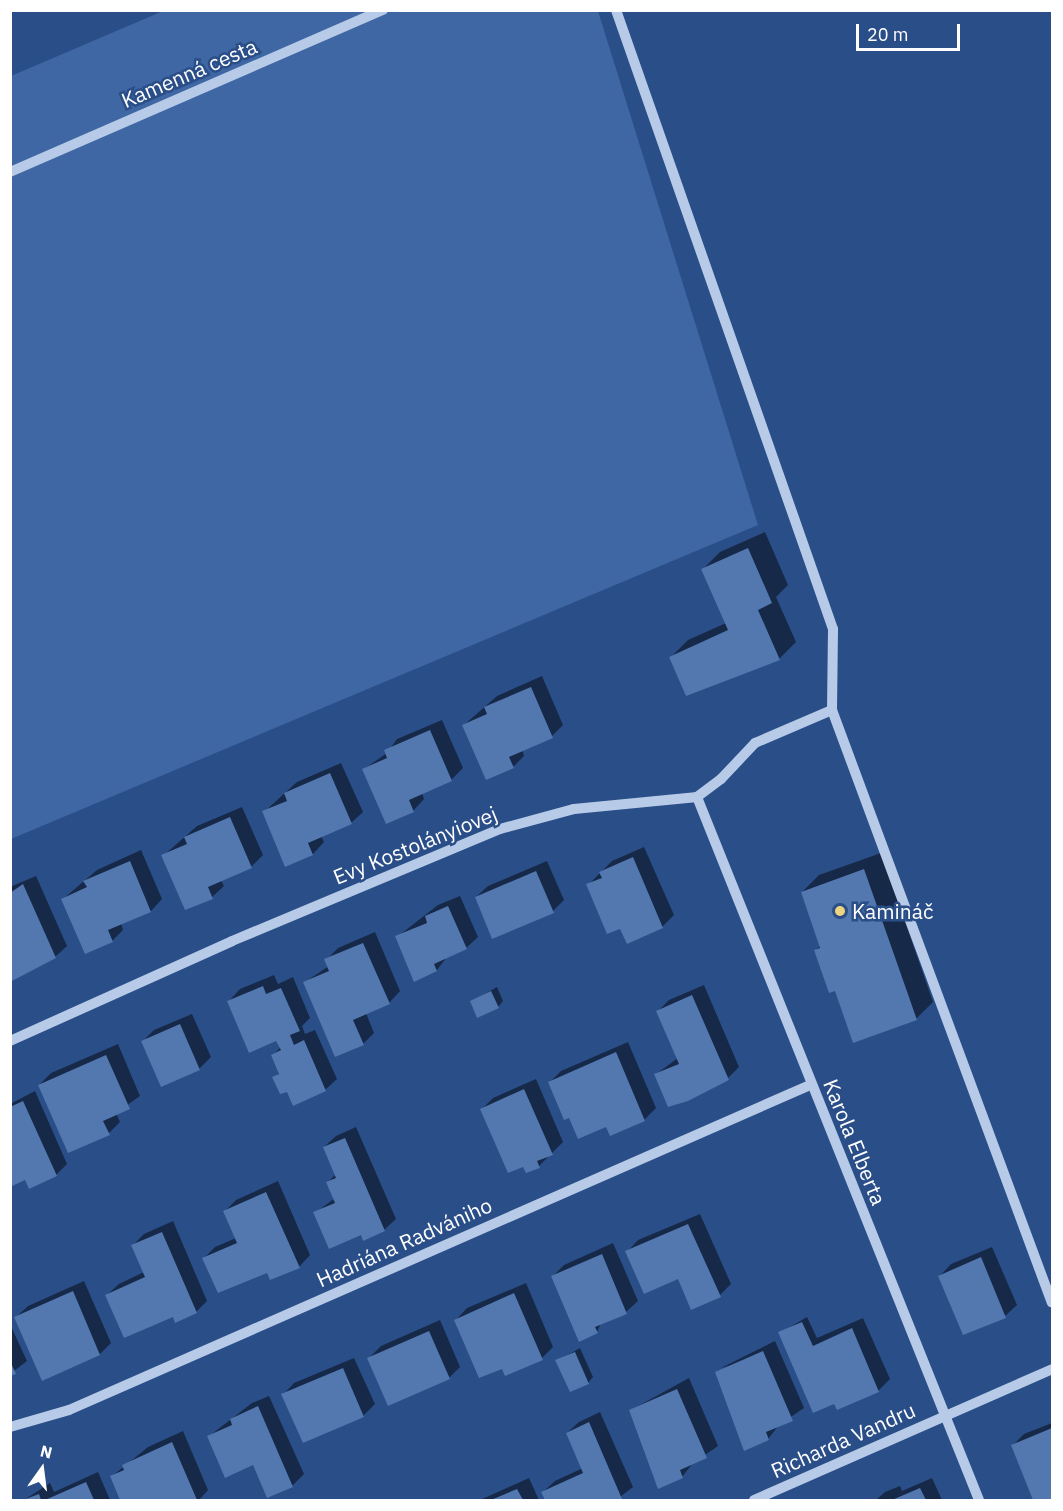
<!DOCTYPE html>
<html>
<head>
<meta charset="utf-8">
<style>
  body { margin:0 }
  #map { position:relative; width:1063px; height:1511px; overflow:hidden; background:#2a4e88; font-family:"IBM Plex Sans",sans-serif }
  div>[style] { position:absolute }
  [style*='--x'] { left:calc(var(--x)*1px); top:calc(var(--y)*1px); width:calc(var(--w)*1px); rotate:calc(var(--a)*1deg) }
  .green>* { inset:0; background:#3f67a4 }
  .shadow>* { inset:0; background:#0007 }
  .building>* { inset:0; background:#5377af }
  .minor>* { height:10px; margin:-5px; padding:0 5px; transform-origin:5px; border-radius:5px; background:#b7cbe8 }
  .dots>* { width:16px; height:16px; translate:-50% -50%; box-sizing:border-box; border:3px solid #2a4e88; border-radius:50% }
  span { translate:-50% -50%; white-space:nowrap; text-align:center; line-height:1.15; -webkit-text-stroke:5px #2a4e88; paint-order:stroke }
  .street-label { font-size:21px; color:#fff }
  .poi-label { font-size:21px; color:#fff }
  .left { translate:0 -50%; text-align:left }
  .frame { position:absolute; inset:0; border:12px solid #fff; pointer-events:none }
  .north { position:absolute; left:12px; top:1439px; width:60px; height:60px; -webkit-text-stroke:4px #2a4e88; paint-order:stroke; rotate:14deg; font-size:16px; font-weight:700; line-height:24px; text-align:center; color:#fff }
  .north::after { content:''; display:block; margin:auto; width:21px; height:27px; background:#fff; clip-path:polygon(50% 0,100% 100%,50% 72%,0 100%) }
  .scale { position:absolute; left:856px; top:24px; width:104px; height:27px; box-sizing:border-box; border:3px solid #fff; border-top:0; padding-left:8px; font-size:18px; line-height:21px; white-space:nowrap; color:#fff; -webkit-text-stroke:4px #2a4e88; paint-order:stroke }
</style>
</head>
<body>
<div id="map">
  <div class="green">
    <div style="clip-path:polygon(163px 11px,598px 11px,758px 525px,11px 839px,11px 76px)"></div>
  </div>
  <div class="shadow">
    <div style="clip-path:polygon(765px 532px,788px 585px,776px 597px,796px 642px,779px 659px,671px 657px,688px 640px,726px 623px,703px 569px,720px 552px)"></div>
    <div style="clip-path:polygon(542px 676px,563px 725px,552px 736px,522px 749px,524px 756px,513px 767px,464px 725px,497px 696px)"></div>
    <div style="clip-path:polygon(442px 720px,463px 768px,452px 779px,422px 793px,424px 799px,413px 811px,364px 769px,387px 753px,397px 739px)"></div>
    <div style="clip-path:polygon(341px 763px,363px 812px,351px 823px,321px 836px,324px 842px,313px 854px,286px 865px,264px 812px,297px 782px)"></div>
    <div style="clip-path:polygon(242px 807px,263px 855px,251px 867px,221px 880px,224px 886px,212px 897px,163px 856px,197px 826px)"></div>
    <div style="clip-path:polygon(644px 847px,674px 915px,662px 927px,621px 927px,588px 885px,612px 861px)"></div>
    <div style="clip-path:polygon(141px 850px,162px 899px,151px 911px,121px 923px,123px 930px,112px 941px,63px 899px,97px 870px)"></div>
    <div style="clip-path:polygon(881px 853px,933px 1002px,916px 1019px,816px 950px,821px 945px,802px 892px,819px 875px)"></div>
    <div style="clip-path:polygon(547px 861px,564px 900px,553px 911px,476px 897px,488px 886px)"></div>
    <div style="clip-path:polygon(36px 876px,67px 946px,55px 957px,10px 979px,10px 887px)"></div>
    <div style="clip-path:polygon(460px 896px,478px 937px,466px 948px,447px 957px,437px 970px,415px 980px,397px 937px,438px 905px)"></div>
    <div style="clip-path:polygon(375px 932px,400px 991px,389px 1003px,366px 1013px,374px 1033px,363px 1044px,305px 982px,329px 966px,326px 960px,338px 948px)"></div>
    <div style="clip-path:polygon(274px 975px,278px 984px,293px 977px,310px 1018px,302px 1026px,305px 1034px,315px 1030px,337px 1079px,325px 1090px,287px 1090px,274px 1078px,280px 1072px,273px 1055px,281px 1047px,277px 1040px,229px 1001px,240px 989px)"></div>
    <div style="clip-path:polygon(704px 985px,739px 1067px,728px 1078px,656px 1074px,678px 1058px,658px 1011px,669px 1000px)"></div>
    <div style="clip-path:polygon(497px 987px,503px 1001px,498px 1007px,471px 1002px)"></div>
    <div style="clip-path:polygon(192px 1014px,211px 1057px,199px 1069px,143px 1041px,154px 1030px)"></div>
    <div style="clip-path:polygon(628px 1042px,656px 1108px,644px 1120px,611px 1134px,607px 1125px,550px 1082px,561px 1071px)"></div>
    <div style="clip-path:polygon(118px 1044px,140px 1096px,116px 1113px,120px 1122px,109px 1133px,39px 1085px,51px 1073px)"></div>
    <div style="clip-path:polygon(536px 1079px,563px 1142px,539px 1166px,526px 1171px,482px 1109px,493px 1098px)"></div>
    <div style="clip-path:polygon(35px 1091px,67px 1164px,56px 1175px,26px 1178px,10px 1185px,10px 1104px)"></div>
    <div style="clip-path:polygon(356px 1127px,396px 1219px,384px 1230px,362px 1234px,315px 1213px,335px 1198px,328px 1182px,336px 1174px,324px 1147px,336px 1136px)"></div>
    <div style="clip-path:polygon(278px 1181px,310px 1255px,299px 1267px,268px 1271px,204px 1258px,215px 1247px,236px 1238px,225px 1211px,236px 1200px)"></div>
    <div style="clip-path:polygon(700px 1214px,731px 1284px,720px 1295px,627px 1252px,638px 1240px)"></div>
    <div style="clip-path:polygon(173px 1221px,207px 1301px,196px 1312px,174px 1315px,107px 1295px,119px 1284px,144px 1272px,133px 1245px,144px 1234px)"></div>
    <div style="clip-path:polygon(613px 1243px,638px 1301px,626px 1312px,601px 1323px,597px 1332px,552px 1277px,564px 1265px)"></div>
    <div style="clip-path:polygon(992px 1247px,1017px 1305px,1005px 1316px,940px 1276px,951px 1264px)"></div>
    <div style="clip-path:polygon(84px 1281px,111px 1343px,100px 1354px,16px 1317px,28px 1306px)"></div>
    <div style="clip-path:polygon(526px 1283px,553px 1347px,542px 1358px,503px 1367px,456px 1320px,467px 1308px)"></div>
    <div style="clip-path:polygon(807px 1317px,817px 1338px,863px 1318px,890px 1379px,879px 1390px,847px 1404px,780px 1333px)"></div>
    <div style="clip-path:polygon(440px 1320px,460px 1367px,449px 1378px,369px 1358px,381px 1346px)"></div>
    <div style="clip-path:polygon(10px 1324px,27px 1361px,10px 1374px)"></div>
    <div style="clip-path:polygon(775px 1341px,804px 1408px,779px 1425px,768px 1439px,745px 1449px,717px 1372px,741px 1363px,721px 1368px)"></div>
    <div style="clip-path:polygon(580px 1348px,593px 1377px,588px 1383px,557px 1361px)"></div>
    <div style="clip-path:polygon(354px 1358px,375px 1404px,363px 1416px,283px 1395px,294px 1383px)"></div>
    <div style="clip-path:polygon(689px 1378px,718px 1446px,693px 1463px,682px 1477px,659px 1487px,631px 1410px)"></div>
    <div style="clip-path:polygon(269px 1396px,304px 1474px,292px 1486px,208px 1437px,252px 1403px)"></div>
    <div style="clip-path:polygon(600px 1412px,633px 1487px,616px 1500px,547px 1500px,543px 1492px,555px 1481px,583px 1468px,567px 1433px,579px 1422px)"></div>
    <div style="clip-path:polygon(1052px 1423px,1052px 1500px,1034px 1500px,1012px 1446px,1024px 1434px)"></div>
    <div style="clip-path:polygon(183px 1431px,208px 1490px,199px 1500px,122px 1500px,111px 1477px,148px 1447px)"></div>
    <div style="clip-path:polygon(98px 1472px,110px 1500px,24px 1500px,50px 1483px,54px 1492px)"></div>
    <div style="clip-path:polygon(529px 1478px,539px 1500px,480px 1500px)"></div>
    <div style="clip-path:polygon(932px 1478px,942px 1500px,876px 1500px,885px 1492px,900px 1486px,902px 1491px)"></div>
  </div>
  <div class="building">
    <div style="clip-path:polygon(748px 548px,772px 603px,758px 610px,780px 660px,686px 696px,669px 657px,728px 630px,701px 569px)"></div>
    <div style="clip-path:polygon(531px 687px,553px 738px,509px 757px,514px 768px,486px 780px,462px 725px,487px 714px,484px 707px)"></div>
    <div style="clip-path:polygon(430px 730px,452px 781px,409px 800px,414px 812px,386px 824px,362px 769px,387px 758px,384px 750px)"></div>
    <div style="clip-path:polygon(330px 773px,352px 824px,308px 843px,313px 855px,285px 867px,262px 811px,287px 801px,284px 793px)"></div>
    <div style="clip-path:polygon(230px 817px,252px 868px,208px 887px,213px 899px,185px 910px,161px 855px,187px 844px,184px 837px)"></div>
    <div style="clip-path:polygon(633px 857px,663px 928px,627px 944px,620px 929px,607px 934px,586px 884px,602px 878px,599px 872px)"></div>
    <div style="clip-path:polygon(130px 861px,151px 912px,108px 930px,113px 942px,85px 954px,61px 899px,87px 887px,83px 881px)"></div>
    <div style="clip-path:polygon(864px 869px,917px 1020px,853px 1043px,835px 991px,829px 993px,814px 950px,820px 948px,801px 892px)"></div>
    <div style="clip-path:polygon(536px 871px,554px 913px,492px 939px,475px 897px)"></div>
    <div style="clip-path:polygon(23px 884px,56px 958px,10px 982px,10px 893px)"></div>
    <div style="clip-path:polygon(448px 906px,467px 949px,434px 964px,437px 971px,414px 982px,395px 936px,427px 923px,425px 916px)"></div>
    <div style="clip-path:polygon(363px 943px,390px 1004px,353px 1020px,364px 1045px,335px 1057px,303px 982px,329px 971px,324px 959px)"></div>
    <div style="clip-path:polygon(263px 986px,266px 994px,281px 988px,300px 1031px,290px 1035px,294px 1045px,304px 1040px,326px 1091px,293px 1106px,287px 1092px,280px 1094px,272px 1077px,279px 1074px,271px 1055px,281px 1050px,276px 1041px,249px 1053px,227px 1001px)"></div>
    <div style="clip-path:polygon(491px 991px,499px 1008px,477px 1018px,470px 1001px)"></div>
    <div style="clip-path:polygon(692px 995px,729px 1080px,688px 1101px,668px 1107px,654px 1074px,679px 1064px,656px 1011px)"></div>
    <div style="clip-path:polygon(180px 1024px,200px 1070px,161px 1087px,141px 1041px)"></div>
    <div style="clip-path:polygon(616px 1052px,645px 1121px,610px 1136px,606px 1127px,578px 1139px,569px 1118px,564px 1120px,548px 1082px)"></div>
    <div style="clip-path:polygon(106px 1055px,130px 1109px,103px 1121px,110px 1135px,68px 1153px,38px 1085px)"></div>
    <div style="clip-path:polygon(524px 1089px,553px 1155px,537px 1161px,540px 1168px,526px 1173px,523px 1167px,508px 1173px,480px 1109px)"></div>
    <div style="clip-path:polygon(23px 1101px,57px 1176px,29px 1189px,25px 1180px,10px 1187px,10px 1107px)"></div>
    <div style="clip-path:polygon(345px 1138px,385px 1231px,363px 1241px,361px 1235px,329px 1249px,313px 1212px,335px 1203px,326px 1182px,336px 1178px,323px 1147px)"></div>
    <div style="clip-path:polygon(266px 1192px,300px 1268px,270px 1280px,267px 1273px,218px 1293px,202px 1258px,237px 1243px,223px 1211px)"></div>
    <div style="clip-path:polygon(688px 1224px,721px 1297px,691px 1310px,678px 1279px,644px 1294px,625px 1251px)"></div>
    <div style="clip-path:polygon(162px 1232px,197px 1313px,175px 1323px,173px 1317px,124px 1338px,105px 1295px,145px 1277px,131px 1245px)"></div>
    <div style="clip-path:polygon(602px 1254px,627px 1314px,595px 1327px,598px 1333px,579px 1342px,551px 1276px)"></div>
    <div style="clip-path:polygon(981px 1257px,1006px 1318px,963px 1335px,938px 1276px)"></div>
    <div style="clip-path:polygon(73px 1291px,100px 1355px,42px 1381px,14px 1317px)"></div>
    <div style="clip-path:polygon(514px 1293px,543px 1360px,505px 1376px,502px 1369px,479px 1378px,454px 1320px)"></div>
    <div style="clip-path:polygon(802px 1322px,813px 1346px,852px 1328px,879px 1392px,837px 1410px,834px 1404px,813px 1413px,778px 1332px)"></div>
    <div style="clip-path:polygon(429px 1331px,450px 1379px,388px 1406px,367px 1358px)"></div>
    <div style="clip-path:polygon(763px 1351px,793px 1421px,766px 1432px,769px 1440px,744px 1451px,715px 1372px)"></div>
    <div style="clip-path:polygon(575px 1352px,589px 1384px,570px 1392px,555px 1360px)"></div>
    <div style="clip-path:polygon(10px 1361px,16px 1374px,10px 1376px)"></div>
    <div style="clip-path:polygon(343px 1368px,364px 1417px,303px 1443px,281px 1394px)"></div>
    <div style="clip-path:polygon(677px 1389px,707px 1458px,680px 1470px,683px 1478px,658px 1489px,629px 1410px)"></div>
    <div style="clip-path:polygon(258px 1406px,293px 1487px,267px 1498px,253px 1465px,225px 1478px,207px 1436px,232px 1425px,230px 1419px)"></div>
    <div style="clip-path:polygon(589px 1422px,622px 1499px,545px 1500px,541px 1492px,583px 1473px,566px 1433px)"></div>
    <div style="clip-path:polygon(1052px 1428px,1052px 1500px,1033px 1500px,1011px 1445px)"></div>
    <div style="clip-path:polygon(172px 1442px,197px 1500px,120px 1500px,110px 1476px,124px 1470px,122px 1465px)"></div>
    <div style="clip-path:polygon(86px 1482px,94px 1500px,45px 1500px)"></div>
    <div style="clip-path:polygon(920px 1488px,926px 1500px,892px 1500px)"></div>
    <div style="clip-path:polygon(517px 1489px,523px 1500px,491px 1500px)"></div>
    <div style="clip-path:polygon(39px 1494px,41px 1500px,23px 1500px)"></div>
  </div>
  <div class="minor">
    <div style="--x:616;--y:10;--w:656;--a:70.68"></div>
    <div style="--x:833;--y:629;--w:81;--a:90.7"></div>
    <div style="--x:832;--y:710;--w:632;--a:69.65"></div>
    <div style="--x:10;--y:172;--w:407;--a:-23.5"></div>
    <div style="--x:697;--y:797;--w:757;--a:68.14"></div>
    <div style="--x:10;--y:1041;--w:243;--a:-24.2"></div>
    <div style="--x:232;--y:941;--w:290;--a:-22.7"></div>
    <div style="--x:500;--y:829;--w:77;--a:-15.1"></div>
    <div style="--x:574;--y:809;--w:124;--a:-5.6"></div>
    <div style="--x:697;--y:797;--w:30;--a:-37"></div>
    <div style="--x:721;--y:779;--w:50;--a:-46.6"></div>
    <div style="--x:755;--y:743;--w:84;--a:-23.2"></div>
    <div style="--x:10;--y:1427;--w:61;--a:-16.1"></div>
    <div style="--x:69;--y:1410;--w:809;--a:-23.68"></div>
    <div style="--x:754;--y:1500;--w:326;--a:-23.7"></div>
  </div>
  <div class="dots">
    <div style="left:840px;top:911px;background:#eed47f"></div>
  </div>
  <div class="street-label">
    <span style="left:189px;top:73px;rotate:-23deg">Kamenná cesta</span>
    <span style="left:415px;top:845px;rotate:-22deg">Evy Kostolányiovej</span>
    <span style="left:855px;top:1142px;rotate:68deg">Karola Elberta</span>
    <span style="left:404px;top:1242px;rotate:-24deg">Hadriána Radvániho</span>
    <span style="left:843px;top:1440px;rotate:-24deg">Richarda Vandru</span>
  </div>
  <div class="poi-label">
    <span class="left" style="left:852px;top:911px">Kamináč</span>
  </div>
  <div class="frame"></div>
  <div class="north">N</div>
  <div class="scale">20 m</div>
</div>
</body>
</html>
